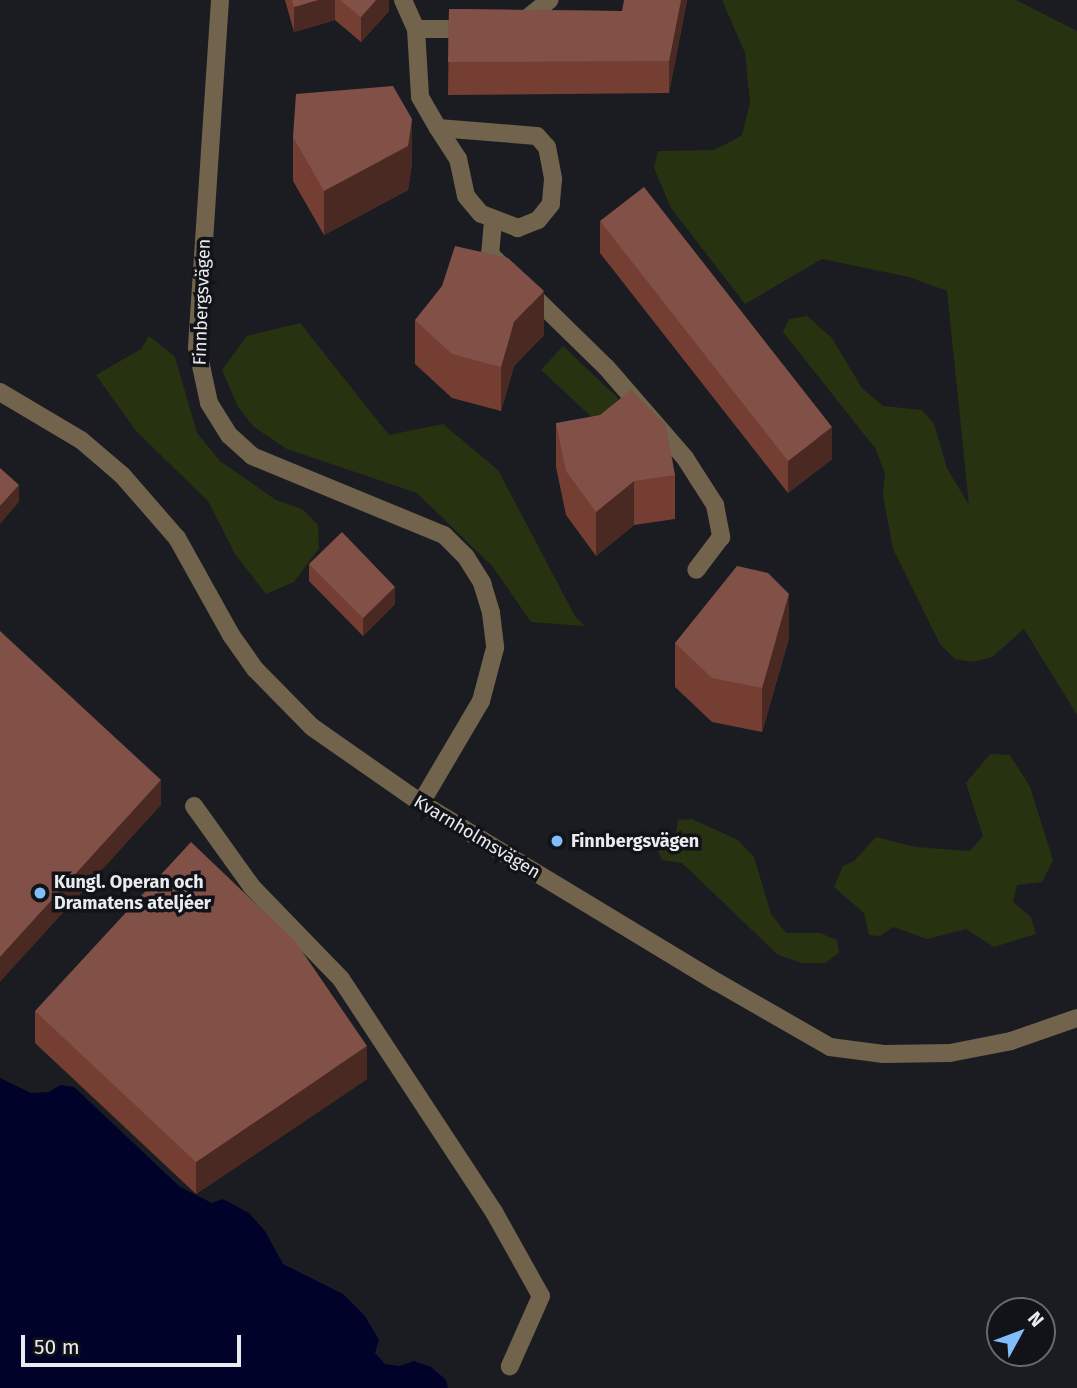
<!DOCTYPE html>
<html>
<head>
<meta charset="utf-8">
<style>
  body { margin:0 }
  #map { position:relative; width:1077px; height:1388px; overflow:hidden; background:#1a1c21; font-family:"Fira Sans",sans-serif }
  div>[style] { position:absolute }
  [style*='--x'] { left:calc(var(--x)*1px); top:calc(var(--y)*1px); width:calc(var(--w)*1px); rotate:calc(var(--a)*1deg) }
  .green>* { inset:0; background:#273211 }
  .water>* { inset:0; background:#00022a }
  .minor>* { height:18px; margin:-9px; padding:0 9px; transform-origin:9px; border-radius:9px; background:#71634c }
  .wall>* { inset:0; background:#743e33 }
  .shaded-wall>* { inset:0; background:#4b2923 }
  .building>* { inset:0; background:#815147 }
  .dots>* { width:19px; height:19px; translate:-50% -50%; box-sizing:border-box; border:4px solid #111318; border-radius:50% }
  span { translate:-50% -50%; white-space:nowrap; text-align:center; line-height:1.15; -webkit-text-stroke:7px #111318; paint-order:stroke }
  .street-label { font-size:18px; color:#eaebef }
  .poi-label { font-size:18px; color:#eaebef; font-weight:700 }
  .left { translate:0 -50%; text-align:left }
  .north { position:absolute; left:986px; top:1297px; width:70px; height:70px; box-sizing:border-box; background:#111318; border:2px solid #68696e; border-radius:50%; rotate:49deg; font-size:19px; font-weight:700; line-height:28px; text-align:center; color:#eaebef }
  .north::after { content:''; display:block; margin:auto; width:24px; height:32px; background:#80bdfa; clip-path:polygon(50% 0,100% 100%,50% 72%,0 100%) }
  .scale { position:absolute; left:21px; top:1335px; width:220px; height:32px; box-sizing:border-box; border:4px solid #eaebef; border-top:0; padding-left:9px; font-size:21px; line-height:24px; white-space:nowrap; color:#eaebef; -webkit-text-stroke:5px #111318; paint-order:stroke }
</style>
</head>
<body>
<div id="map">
  <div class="green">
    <div style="clip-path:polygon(722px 0,1016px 0,1077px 31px,1077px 715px,1024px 629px,992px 657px,973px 662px,955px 659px,940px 644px,893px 549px,883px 495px,885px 473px,875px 448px,783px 332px,789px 319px,807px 316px,832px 338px,862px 388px,883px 406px,922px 410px,934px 424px,947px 468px,969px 505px,947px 291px,909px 277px,822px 259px,745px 304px,671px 208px,654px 168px,658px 151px,714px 150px,730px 142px,742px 135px,750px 103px,745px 53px)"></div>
    <div style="clip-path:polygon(300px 323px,389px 435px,443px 424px,498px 470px,575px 616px,585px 626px,531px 622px,493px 567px,417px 493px,287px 449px,254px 427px,238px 407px,222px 370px,247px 336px)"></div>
    <div style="clip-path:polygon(149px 336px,175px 357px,197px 433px,220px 461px,276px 500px,302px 509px,318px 525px,319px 548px,294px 582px,266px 594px,235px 554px,208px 501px,136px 431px,96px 375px,141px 349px)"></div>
    <div style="clip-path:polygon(563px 346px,619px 399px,597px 422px,541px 370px)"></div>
    <div style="clip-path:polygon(990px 754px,1010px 755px,1030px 787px,1053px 860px,1042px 882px,1017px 885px,1013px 902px,1031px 917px,1036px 934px,994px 947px,966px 929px,927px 939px,893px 927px,880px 936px,869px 935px,864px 913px,834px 887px,843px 866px,854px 861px,876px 837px,915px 847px,970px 851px,983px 836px,966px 783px)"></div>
    <div style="clip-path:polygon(692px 819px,738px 840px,754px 857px,771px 914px,786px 933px,820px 933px,837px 940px,839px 953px,825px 963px,802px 963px,778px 955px,682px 863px,662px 860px,658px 851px,676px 833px,678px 820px)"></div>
  </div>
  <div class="water">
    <div style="clip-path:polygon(0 1078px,31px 1093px,49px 1092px,60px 1085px,74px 1087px,180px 1187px,212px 1203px,223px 1199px,249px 1213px,265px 1231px,283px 1264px,343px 1294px,365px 1316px,379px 1340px,375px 1353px,385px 1364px,399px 1366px,414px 1361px,431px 1367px,446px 1380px,448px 1388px,0 1388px)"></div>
  </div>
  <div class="minor">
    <div style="--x:220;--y:0;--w:348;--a:93.8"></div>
    <div style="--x:197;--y:347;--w:57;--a:77.9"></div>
    <div style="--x:209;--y:403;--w:38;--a:58"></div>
    <div style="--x:229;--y:435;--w:31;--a:42"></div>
    <div style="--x:252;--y:456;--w:208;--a:22.4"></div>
    <div style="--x:444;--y:535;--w:31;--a:45"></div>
    <div style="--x:466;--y:557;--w:31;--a:58"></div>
    <div style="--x:482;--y:583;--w:31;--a:73"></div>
    <div style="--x:491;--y:613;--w:35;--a:83"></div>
    <div style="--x:495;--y:648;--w:55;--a:104.8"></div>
    <div style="--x:481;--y:701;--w:118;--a:120.5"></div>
    <div style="--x:403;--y:0;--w:32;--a:66"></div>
    <div style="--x:416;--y:29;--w:68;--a:86.6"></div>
    <div style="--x:420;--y:97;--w:36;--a:60"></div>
    <div style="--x:520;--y:24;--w:38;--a:-39"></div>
    <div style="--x:416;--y:29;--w:56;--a:0"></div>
    <div style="--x:438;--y:128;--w:99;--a:4.6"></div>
    <div style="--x:537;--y:136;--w:15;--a:48"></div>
    <div style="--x:547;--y:147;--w:33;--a:79"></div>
    <div style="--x:553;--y:179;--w:25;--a:95"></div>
    <div style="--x:551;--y:204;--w:21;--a:129"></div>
    <div style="--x:538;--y:220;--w:22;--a:158"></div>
    <div style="--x:518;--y:228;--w:40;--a:-159"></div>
    <div style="--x:481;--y:214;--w:23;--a:-130"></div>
    <div style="--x:466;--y:196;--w:38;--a:-102"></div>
    <div style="--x:458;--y:159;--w:37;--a:-123"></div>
    <div style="--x:493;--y:221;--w:33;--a:95"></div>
    <div style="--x:490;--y:254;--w:24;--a:45"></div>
    <div style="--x:527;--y:290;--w:110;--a:44.3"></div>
    <div style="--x:606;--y:367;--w:121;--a:49"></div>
    <div style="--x:685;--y:458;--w:56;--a:57.4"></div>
    <div style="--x:715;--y:505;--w:33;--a:79"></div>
    <div style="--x:721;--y:537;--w:41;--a:127.1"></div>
    <div style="--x:0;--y:392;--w:94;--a:30.7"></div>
    <div style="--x:81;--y:440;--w:54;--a:40.5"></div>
    <div style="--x:122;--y:475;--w:84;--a:48.9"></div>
    <div style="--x:177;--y:538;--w:111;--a:60.9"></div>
    <div style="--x:231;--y:635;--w:42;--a:54.8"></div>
    <div style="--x:255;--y:669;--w:81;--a:45.5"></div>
    <div style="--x:312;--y:727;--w:133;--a:34.9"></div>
    <div style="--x:421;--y:803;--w:346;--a:31.2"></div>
    <div style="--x:717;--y:982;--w:130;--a:29.9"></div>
    <div style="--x:830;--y:1047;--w:54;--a:7.4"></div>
    <div style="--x:884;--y:1054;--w:66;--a:-0.9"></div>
    <div style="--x:950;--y:1053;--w:62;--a:-11.1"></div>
    <div style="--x:1011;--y:1041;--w:70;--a:-19.2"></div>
    <div style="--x:194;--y:806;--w:100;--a:54.4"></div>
    <div style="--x:252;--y:887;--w:128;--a:45.9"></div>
    <div style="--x:341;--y:979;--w:279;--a:56.7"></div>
    <div style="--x:494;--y:1212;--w:96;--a:60.8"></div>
    <div style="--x:541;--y:1296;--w:77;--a:113.9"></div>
  </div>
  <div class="wall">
    <div style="clip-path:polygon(285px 0,389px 0,389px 11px,361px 42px,335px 20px,294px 32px)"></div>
    <div style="clip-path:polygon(687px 0,669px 93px,448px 95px,449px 9px,622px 11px)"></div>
    <div style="clip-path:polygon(293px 137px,412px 163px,408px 190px,324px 235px,293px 181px)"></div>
    <div style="clip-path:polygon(600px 221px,832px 459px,788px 493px,600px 253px)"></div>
    <div style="clip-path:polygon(415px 320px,544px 335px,514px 366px,501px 411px,452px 398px,415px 364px)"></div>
    <div style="clip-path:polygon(556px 423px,675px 475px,675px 519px,634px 525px,596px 556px,566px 515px,556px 467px)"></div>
    <div style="clip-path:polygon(309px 564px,395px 604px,363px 636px,309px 581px)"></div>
    <div style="clip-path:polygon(789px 638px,762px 732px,712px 722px,675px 687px,675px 643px)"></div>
    <div style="clip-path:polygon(35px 1011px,367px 1079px,196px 1194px,35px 1043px)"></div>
  </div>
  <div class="shaded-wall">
    <div style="clip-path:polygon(318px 0,335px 0,335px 20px,294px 32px,294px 7px)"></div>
    <div style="clip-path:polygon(376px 0,389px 0,389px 11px,361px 42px,361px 17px)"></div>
    <div style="clip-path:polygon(681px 0,687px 0,669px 93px,669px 61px)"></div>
    <div style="clip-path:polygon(412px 119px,412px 163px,408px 190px,324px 235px,324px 191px)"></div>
    <div style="clip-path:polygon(544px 291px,544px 335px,514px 366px,501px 411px,501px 367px,514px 322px)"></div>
    <div style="clip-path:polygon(832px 427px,832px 459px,788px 493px,788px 461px)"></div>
    <div style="clip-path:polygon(634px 481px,634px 525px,596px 556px,596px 512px)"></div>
    <div style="clip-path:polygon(19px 485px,19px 502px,0 524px,0 506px)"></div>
    <div style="clip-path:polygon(395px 587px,395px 604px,363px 636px,363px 618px)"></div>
    <div style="clip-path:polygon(789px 594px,789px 638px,762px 732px,762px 688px)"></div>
    <div style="clip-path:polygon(161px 780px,161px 805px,0 982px,0 957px)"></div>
    <div style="clip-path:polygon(367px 1046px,367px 1079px,196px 1194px,196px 1162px)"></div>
  </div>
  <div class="building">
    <div style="clip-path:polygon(292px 0,318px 0,294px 7px)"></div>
    <div style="clip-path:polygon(340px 0,376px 0,361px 17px)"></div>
    <div style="clip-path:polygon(624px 0,681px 0,669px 61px,448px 62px,449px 9px,622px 11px)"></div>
    <div style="clip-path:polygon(393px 86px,412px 119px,408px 146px,324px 191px,293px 137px,296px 94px)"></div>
    <div style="clip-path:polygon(644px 187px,832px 427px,788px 461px,600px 221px)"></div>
    <div style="clip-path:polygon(455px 246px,508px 258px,544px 291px,514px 322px,501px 367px,452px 354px,415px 320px,442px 286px)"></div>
    <div style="clip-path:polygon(631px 390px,666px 425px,675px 475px,634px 481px,596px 512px,566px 471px,556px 423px,600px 415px)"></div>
    <div style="clip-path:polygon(0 468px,19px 485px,0 506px)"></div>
    <div style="clip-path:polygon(342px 532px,395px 587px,363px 618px,309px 564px)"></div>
    <div style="clip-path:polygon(737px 566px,768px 573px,789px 594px,762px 688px,712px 678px,675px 643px)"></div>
    <div style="clip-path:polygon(0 631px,161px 780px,0 957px)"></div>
    <div style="clip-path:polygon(191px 842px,295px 941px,367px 1046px,196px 1162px,35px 1011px)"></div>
  </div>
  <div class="dots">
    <div style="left:557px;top:841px;background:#80bdfa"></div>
    <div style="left:40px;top:893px;background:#80bdfa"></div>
  </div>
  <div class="street-label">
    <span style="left:202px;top:302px;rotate:-88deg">Finnbergsvägen</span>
    <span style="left:477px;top:837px;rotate:31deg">Kvarnholmsvägen</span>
  </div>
  <div class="poi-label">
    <span class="left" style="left:571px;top:841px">Finnbergsvägen</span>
    <span class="left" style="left:54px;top:893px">Kungl. Operan och<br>Dramatens ateljéer</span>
  </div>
  <div class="north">N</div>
  <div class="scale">50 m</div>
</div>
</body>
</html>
